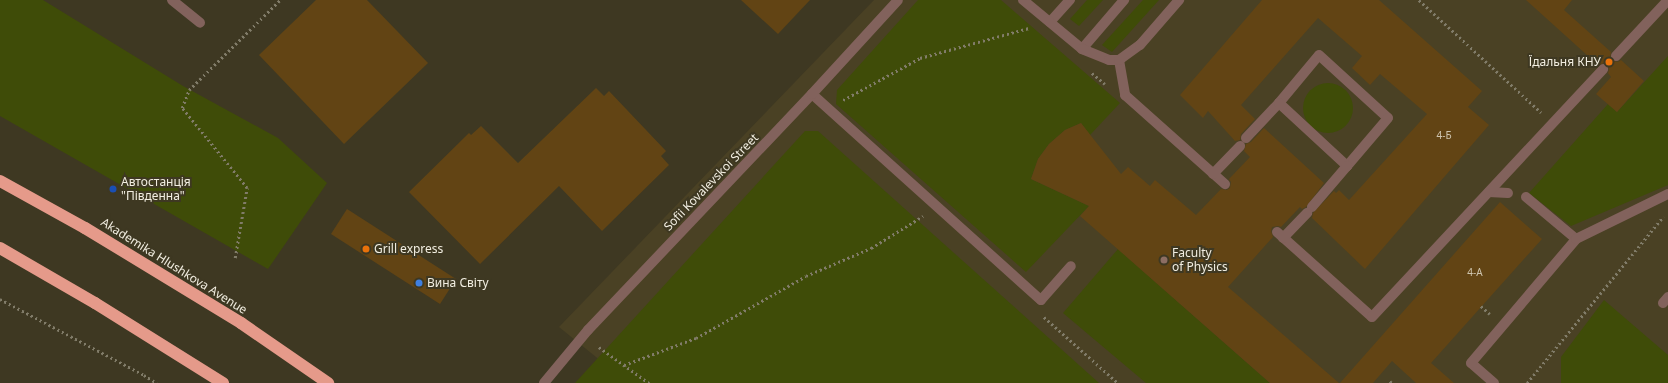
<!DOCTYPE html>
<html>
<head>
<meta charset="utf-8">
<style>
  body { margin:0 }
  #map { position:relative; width:1668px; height:383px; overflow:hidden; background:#3e3822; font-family:"Noto Sans",sans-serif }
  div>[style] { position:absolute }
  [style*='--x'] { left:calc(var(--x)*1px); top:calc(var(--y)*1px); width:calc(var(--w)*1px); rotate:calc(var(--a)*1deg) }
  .built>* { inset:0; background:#4a4124 }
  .green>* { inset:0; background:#3f4c08 }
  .round { border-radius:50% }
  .building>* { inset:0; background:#624414 }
  .path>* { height:2.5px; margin-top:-1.25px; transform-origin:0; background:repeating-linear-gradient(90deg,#817c69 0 2px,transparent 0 5px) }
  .lane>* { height:10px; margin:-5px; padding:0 5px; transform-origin:5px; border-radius:5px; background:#82625c }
  .street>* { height:10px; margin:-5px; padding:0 5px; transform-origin:5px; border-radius:5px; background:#82625c }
  .highway>* { height:12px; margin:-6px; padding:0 6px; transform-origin:6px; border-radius:6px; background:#e59a8a }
  .dots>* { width:11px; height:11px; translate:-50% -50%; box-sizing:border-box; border:2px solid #3e3822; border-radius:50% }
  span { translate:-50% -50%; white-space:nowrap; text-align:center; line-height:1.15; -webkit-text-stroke:4px #3e3822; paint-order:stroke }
  .number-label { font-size:10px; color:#cec4ae }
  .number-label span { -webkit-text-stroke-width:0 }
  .poi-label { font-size:12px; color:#f2eee1 }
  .right { translate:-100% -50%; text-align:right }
  .left { translate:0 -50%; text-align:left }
  .street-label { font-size:12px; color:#f2eee1 }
</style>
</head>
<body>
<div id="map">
  <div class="built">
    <div style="clip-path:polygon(874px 0,1668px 0,1668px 383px,628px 383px,559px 327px)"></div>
  </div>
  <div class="green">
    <div style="clip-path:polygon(0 0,43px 0,183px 86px,278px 138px,327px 183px,268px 269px,0 116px)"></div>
    <div style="clip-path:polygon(918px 0,1001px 0,1120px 103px,1090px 135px,1081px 123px,1065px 130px,1049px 144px,1038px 159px,1031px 179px,1089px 206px,1026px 272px,836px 104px,837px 90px)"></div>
    <div style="clip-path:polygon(1087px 0,1103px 0,1079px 26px,1070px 19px)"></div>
    <div style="clip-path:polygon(1143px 0,1159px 0,1112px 52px,1102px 45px)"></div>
    <div style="clip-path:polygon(1668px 56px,1668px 185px,1571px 226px,1529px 193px,1608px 104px,1617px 112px)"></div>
    <div class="round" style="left:1303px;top:83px;width:50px;height:50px"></div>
    <div style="clip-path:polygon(805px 131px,818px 131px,1099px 383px,575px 383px)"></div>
    <div style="clip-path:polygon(1118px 249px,1270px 383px,1146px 383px,1063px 313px)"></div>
    <div style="clip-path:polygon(1604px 300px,1668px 355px,1668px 383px,1561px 383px,1561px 357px)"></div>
  </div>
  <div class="building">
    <div style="clip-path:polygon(316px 0,367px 0,428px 63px,344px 144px,259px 55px)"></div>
    <div style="clip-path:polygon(741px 0,810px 0,778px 34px)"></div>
    <div style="clip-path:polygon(1262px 0,1379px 0,1482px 91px,1468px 107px,1489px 125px,1365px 269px,1312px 218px,1313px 213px,1334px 191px,1336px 193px,1339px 190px,1349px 200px,1427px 114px,1380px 74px,1370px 85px,1352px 68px,1362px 56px,1318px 18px,1241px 105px,1255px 119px,1241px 134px,1240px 140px,1235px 141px,1208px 111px,1203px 118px,1180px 95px)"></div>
    <div style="clip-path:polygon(1526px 0,1572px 0,1564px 10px,1611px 52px,1610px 58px,1612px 61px,1618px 62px,1621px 60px,1644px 81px,1617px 112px,1596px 94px,1611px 77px,1608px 73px,1609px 70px,1608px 65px,1604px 63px,1598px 65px)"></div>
    <div style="clip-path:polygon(596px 88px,604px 96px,609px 91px,666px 151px,661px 156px,669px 165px,602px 231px,559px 186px,480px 264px,409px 192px,469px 133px,471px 135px,481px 126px,518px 163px)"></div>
    <div style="clip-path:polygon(1081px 123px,1121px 174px,1128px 167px,1150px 186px,1155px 180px,1196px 215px,1221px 189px,1227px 190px,1230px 188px,1231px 182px,1229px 179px,1250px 157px,1244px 151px,1246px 144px,1251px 142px,1264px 128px,1324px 183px,1306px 207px,1302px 209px,1300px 207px,1281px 227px,1278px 226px,1272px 227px,1271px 231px,1273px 237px,1228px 287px,1339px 383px,1270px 383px,1080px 216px,1089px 206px,1031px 179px,1038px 159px,1049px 144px,1065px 130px)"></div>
    <div style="clip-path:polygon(1500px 202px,1542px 239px,1431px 363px,1454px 383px,1416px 383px,1392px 361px,1373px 383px,1340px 383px)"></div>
    <div style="clip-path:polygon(347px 209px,456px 279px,440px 304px,331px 234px)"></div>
  </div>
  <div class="path">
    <div style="--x:1419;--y:0;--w:166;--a:42.6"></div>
    <div style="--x:1092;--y:73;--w:17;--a:40"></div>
    <div style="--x:843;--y:100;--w:88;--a:-28.6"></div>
    <div style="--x:920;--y:58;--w:113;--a:-15.4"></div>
    <div style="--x:235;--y:258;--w:71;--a:-80.3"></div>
    <div style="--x:247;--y:188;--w:103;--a:-129.1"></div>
    <div style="--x:182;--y:108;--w:19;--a:-69"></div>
    <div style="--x:189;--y:90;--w:128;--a:-44.7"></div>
    <div style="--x:0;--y:299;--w:163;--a:27.8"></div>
    <div style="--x:144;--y:375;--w:15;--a:32"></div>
    <div style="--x:1481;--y:306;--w:12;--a:42"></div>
    <div style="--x:1044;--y:317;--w:99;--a:41.7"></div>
    <div style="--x:599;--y:347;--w:62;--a:35.8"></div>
    <div style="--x:624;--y:365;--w:77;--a:-20.6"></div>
    <div style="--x:696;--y:338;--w:126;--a:-29.4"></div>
    <div style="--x:806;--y:276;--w:71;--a:-23.3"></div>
    <div style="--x:871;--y:248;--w:61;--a:-31.6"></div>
    <div style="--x:1390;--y:381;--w:3;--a:45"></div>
    <div style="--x:1527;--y:383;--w:215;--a:-50.7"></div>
  </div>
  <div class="lane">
    <div style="--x:172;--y:0;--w:36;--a:39"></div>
    <div style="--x:1050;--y:22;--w:30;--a:-48"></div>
    <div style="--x:1082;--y:49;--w:65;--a:-49.4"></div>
    <div style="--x:1616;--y:56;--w:76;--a:-47.1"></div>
    <div style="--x:1119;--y:60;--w:36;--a:80"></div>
    <div style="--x:1125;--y:95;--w:134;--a:41.7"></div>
    <div style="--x:812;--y:94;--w:308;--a:42"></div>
    <div style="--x:1041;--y:300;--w:45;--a:-48.6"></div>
    <div style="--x:1279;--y:103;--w:62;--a:-50.2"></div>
    <div style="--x:1319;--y:55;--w:93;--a:42.4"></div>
    <div style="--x:1388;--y:118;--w:63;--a:130.5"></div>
    <div style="--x:1246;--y:138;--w:48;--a:-46.7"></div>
    <div style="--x:1279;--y:103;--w:93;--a:42.8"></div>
    <div style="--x:1347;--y:166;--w:54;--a:130.5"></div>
    <div style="--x:1213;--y:174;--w:39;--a:-46"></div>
    <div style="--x:1489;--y:192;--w:19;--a:3"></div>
    <div style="--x:1526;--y:197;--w:65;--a:40"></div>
    <div style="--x:1277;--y:232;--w:127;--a:41.8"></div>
    <div style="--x:1372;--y:317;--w:339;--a:-47"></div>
    <div style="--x:1283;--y:238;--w:35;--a:-46"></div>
    <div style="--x:1663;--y:303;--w:8;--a:-50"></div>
    <div style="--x:1494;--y:383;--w:30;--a:-139"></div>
    <div style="--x:1471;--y:363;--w:162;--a:-49.7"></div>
    <div style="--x:1576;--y:239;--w:102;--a:-26.1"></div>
  </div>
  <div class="street">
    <div style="--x:1023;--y:0;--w:77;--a:39.7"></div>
    <div style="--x:1082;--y:49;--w:29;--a:22"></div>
    <div style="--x:1109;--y:60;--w:10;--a:0"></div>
    <div style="--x:1119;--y:60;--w:26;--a:-36"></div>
    <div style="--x:1140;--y:45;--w:60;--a:-49.1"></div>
    <div style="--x:544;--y:383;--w:69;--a:-50.3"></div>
    <div style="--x:588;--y:330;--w:325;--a:-46.5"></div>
    <div style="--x:812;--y:94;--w:127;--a:-47.5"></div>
  </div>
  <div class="highway">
    <div style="--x:0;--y:181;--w:97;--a:28.9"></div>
    <div style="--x:85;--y:228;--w:183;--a:31.3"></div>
    <div style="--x:241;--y:323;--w:106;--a:34.6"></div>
    <div style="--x:0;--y:248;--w:110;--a:30.1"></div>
    <div style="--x:95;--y:303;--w:151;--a:32"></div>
  </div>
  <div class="dots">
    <div style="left:1609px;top:62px;background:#e8710a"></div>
    <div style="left:113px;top:189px;background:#1a4fb4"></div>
    <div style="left:366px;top:249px;background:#e8710a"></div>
    <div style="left:1164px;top:260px;background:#8d6e63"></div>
    <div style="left:419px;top:283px;background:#3f7fe0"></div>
  </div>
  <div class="number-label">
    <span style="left:1444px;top:136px">4-Б</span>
    <span style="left:1475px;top:273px">4-А</span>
  </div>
  <div class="poi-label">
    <span class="right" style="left:1601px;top:62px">Їдальня КНУ</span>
    <span class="left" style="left:121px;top:189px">Автостанція<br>"Південна"</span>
    <span class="left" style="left:374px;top:249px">Grill express</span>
    <span class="left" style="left:1172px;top:260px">Faculty<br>of Physics</span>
    <span class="left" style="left:427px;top:283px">Вина Світу</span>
  </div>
  <div class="street-label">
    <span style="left:711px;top:182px;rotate:-46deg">Sofii Kovalevskoi Street</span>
    <span style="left:174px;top:266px;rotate:32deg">Akademika Hlushkova Avenue</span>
  </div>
</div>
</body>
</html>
